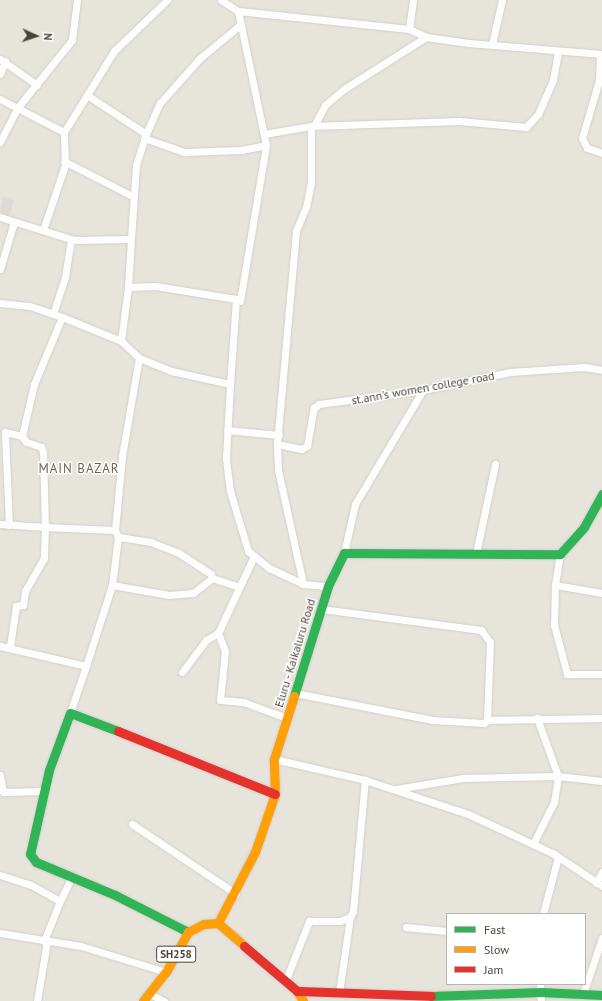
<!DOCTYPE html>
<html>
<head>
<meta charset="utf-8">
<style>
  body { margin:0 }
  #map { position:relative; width:602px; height:1001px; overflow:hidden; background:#f4f2ee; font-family:"PT Sans",sans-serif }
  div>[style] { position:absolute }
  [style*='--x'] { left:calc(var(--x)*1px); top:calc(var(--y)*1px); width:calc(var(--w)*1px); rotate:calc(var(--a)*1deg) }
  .residential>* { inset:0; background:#e7e4dc }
  .building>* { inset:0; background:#dedbd6 }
  .roads { filter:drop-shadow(0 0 1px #d2d0cb) drop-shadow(0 0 1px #d2d0cb) }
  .street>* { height:7px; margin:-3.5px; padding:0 3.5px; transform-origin:3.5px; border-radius:3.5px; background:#fdfdfc }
  .fast>* { height:9px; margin:-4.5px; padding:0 4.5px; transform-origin:4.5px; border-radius:4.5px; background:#30b455 }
  .slow>* { height:9px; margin:-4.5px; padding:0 4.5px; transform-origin:4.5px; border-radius:4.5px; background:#ff9f0a }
  .jam>* { height:9px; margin:-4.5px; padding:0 4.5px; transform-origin:4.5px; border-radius:4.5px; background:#e5322d }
  span { translate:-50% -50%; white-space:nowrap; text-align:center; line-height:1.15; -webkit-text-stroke:3px #fff; paint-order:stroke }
  .shield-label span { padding:1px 3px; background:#fff; border:1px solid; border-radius:3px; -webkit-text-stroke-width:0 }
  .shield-label { font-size:11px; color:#4b4439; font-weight:700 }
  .street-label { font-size:12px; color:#4b4439 }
  .neighbourhood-label { font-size:13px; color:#6e6250; letter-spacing:1px }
  .legend { position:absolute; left:446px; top:913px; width:140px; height:72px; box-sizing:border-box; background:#fff; border:1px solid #b7b4b0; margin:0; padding:5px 7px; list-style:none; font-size:12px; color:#4b4439 }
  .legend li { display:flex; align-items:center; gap:8px; height:20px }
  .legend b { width:20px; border:1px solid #b7b4b0 }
  .north { position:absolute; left:16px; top:16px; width:40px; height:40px; -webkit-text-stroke:3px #fff; paint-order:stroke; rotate:93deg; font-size:11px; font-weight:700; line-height:16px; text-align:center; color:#4b4439 }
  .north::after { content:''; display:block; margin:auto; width:14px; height:18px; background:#4b4439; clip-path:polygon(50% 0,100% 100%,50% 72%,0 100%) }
</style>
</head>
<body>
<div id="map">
  <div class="residential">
    <div style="clip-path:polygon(evenodd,0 0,602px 0,602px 1001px,0 1001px,0 0,447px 914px,585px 914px,585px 984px,447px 984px,447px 914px)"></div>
  </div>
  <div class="building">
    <div style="clip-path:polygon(3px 196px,14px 201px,9px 215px,0 212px)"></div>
  </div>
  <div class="roads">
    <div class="street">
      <div style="--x:221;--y:0;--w:20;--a:33"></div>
      <div style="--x:238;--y:11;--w:172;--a:6"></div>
      <div style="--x:409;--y:29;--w:19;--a:25"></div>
      <div style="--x:426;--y:37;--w:43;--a:7.9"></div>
      <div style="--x:469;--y:43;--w:133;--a:4.7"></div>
      <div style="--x:409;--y:29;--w:29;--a:-82"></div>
      <div style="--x:492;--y:44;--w:45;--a:-77.2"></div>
      <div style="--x:600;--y:54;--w:26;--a:92"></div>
      <div style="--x:599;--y:80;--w:60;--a:106.3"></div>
      <div style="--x:582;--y:138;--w:11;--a:63"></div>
      <div style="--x:587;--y:148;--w:16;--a:18"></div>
      <div style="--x:0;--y:59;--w:45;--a:35.1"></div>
      <div style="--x:0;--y:74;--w:14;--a:-69"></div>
      <div style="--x:0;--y:99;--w:72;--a:27.3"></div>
      <div style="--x:315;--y:124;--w:21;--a:-62"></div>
      <div style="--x:325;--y:105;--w:25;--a:-40"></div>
      <div style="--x:344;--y:89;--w:97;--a:-32.4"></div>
      <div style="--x:311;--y:126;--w:148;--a:-1.9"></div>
      <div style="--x:459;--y:121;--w:67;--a:5.1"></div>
      <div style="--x:526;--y:127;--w:18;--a:-47"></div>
      <div style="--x:538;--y:114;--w:37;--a:-66"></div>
      <div style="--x:553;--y:80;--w:29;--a:-80"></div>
      <div style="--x:146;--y:134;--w:34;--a:-66"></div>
      <div style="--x:160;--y:103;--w:59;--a:-48.4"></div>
      <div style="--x:199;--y:59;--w:53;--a:-39.7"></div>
      <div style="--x:264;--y:134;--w:48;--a:-9.7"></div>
      <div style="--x:311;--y:126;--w:56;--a:90"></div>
      <div style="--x:311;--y:182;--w:25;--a:101"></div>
      <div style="--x:306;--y:207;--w:26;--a:113"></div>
      <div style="--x:296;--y:231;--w:214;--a:95.1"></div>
      <div style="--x:277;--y:444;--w:26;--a:88"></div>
      <div style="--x:278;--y:470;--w:117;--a:77.6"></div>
      <div style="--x:144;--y:138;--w:42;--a:19.3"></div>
      <div style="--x:184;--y:152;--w:57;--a:-2"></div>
      <div style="--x:241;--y:150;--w:25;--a:-11"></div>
      <div style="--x:0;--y:142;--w:39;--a:-63"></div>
      <div style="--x:18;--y:107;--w:86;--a:-51.1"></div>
      <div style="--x:72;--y:40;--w:40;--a:-82.9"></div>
      <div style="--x:64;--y:161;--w:76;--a:27.2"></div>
      <div style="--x:0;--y:217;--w:77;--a:17.3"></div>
      <div style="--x:74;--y:240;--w:57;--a:-1"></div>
      <div style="--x:131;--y:239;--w:48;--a:93.6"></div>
      <div style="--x:43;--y:230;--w:69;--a:-71.3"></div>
      <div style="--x:65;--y:165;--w:33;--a:-92"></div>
      <div style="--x:64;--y:132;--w:44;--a:-58.1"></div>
      <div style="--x:131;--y:239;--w:74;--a:-86.1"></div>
      <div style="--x:136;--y:165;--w:33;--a:-72"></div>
      <div style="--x:146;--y:134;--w:71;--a:-146.5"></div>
      <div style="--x:87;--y:95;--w:52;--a:-58.5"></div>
      <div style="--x:114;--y:51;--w:74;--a:-43.9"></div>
      <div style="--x:0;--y:269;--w:49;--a:-73.4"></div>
      <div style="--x:236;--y:299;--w:4;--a:27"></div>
      <div style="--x:240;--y:301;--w:158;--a:-80.5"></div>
      <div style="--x:266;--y:145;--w:137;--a:-101.8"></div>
      <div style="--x:0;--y:303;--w:30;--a:6"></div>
      <div style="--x:30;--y:306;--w:34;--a:19"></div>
      <div style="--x:62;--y:317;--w:64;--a:22.1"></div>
      <div style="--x:121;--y:341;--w:25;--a:43"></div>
      <div style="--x:53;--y:314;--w:39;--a:-72"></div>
      <div style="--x:65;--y:277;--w:38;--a:-81"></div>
      <div style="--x:62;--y:317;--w:73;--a:112.7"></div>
      <div style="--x:34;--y:384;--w:53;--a:103"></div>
      <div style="--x:22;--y:436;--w:7;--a:56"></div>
      <div style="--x:26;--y:442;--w:16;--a:18"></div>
      <div style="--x:41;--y:447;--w:5;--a:68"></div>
      <div style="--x:43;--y:452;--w:75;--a:88.5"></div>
      <div style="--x:45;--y:527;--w:70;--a:2.5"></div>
      <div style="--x:115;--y:530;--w:8;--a:67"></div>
      <div style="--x:118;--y:537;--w:48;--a:97.1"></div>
      <div style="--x:112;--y:585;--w:85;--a:107.8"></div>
      <div style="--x:121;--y:341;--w:54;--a:-82.6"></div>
      <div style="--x:128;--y:287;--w:27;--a:-2"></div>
      <div style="--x:155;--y:286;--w:82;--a:9.1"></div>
      <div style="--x:236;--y:299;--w:85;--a:94"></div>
      <div style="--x:227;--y:430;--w:52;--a:5.5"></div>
      <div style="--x:277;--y:444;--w:25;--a:12"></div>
      <div style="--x:301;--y:449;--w:7;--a:-27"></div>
      <div style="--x:307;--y:446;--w:39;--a:-80"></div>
      <div style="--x:314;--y:408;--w:6;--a:-39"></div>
      <div style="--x:319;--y:404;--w:105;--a:-7.7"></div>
      <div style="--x:423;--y:390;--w:89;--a:-11.7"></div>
      <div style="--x:510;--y:372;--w:74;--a:-3.9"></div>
      <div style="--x:584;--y:367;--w:18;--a:9"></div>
      <div style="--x:0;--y:524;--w:45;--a:3.8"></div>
      <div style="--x:45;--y:527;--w:31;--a:92"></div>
      <div style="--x:44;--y:558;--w:38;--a:120"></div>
      <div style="--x:25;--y:591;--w:14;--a:98"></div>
      <div style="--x:23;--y:605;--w:7;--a:172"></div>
      <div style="--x:16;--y:606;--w:40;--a:98.5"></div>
      <div style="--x:9;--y:525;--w:93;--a:-92.5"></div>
      <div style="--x:5;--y:432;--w:17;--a:13"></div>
      <div style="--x:115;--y:530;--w:74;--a:-84.6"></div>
      <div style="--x:122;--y:456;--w:99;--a:-80.2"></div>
      <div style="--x:139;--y:358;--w:35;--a:22"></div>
      <div style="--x:171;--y:371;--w:60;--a:12.4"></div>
      <div style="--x:230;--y:384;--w:75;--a:93.1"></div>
      <div style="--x:226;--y:459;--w:32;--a:83"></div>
      <div style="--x:230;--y:491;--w:63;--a:73.3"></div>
      <div style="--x:248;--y:551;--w:27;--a:39"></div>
      <div style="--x:269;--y:568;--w:38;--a:25"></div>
      <div style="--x:303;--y:584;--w:25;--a:5"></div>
      <div style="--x:344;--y:553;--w:50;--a:-77.3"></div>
      <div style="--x:355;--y:504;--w:133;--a:-59.2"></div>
      <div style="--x:476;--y:553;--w:91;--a:-77.9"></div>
      <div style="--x:212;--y:578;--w:28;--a:18"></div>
      <div style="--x:112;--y:585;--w:58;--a:10"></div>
      <div style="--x:169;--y:595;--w:24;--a:-5"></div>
      <div style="--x:193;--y:593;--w:24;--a:-38"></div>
      <div style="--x:212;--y:578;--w:4;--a:-104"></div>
      <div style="--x:211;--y:574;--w:38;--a:-147"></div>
      <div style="--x:179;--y:553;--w:30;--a:-159"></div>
      <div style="--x:151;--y:542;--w:33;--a:-171"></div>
      <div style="--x:555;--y:585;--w:31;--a:-81"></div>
      <div style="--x:602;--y:593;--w:48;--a:-170.3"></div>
      <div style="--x:555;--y:585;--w:40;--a:91.4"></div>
      <div style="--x:554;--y:625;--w:51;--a:75.1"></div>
      <div style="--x:567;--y:674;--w:35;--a:0"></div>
      <div style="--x:218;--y:633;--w:19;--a:69"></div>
      <div style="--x:225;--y:651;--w:49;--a:95.8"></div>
      <div style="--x:220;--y:700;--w:23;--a:5"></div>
      <div style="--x:243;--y:702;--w:47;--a:20"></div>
      <div style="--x:0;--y:646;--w:88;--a:13.1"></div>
      <div style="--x:86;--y:666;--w:50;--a:108.8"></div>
      <div style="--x:182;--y:672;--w:40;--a:-53"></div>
      <div style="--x:206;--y:640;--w:14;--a:-30"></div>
      <div style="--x:218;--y:633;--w:85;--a:-64.9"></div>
      <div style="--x:295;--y:693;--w:140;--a:11.1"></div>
      <div style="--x:432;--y:720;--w:52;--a:3.3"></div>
      <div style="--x:484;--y:723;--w:4;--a:-45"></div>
      <div style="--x:487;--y:720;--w:78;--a:-87.8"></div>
      <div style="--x:490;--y:642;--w:15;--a:-127"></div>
      <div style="--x:481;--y:630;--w:161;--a:-172.5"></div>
      <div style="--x:487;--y:720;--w:115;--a:-1"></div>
      <div style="--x:274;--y:759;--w:93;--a:13"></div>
      <div style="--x:365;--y:780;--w:108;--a:18.3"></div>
      <div style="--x:468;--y:814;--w:95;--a:24.9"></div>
      <div style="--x:554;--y:854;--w:58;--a:33.7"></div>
      <div style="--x:0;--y:775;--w:17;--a:80"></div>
      <div style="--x:3;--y:792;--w:41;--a:-1.4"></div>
      <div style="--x:396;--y:789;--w:68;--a:-9.3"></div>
      <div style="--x:463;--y:778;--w:95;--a:-1.2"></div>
      <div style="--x:558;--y:776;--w:44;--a:6.5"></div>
      <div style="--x:132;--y:824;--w:125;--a:33.9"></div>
      <div style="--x:533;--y:844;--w:47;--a:-63.4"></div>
      <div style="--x:554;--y:802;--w:26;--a:-81"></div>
      <div style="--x:558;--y:776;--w:62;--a:-109.9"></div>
      <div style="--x:0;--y:875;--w:33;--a:18"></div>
      <div style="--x:31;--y:885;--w:33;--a:29"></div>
      <div style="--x:60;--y:901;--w:43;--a:111.8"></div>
      <div style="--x:596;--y:883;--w:13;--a:-61"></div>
      <div style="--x:60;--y:901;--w:28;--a:-64"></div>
      <div style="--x:543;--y:914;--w:59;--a:-75.3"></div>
      <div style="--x:406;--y:927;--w:41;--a:5.6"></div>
      <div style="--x:0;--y:933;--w:82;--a:9.1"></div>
      <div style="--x:81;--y:946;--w:89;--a:17"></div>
      <div style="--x:285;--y:982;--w:66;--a:-68.5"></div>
      <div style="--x:309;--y:921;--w:31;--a:0"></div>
      <div style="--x:340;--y:921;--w:11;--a:-22"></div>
      <div style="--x:350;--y:917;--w:7;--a:-63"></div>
      <div style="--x:353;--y:911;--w:132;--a:-84.8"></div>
      <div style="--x:540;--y:984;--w:17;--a:87"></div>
      <div style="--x:339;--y:993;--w:77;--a:-81.8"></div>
      <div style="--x:150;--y:994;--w:16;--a:27"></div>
      <div style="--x:583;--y:994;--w:59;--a:-71.3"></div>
      <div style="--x:37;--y:1001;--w:61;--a:-80.5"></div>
    </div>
    <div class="fast">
      <div style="--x:294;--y:696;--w:115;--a:-72.8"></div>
      <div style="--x:328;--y:586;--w:37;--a:-64"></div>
      <div style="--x:344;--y:553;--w:216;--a:0.3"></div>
      <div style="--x:560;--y:554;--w:36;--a:-48"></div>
      <div style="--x:584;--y:527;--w:38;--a:-61"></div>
      <div style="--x:118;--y:731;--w:51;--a:-159.4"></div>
      <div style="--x:70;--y:713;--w:61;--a:110.2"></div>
      <div style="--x:49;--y:770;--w:86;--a:102.7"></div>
      <div style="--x:30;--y:854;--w:10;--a:53"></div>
      <div style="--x:36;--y:862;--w:86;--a:22.7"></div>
      <div style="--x:115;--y:895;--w:82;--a:26.9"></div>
      <div style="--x:431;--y:996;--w:110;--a:-2.1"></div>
      <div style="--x:541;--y:992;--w:61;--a:2.8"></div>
    </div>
    <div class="slow">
      <div style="--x:218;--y:923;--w:80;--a:-62.5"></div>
      <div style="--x:255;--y:852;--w:61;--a:-71"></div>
      <div style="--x:275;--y:794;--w:35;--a:-92"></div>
      <div style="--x:274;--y:759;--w:66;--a:-72.4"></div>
      <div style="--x:297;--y:991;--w:12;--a:59"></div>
      <div style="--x:143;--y:1001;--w:37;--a:-52"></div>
      <div style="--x:166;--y:972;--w:46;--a:-61.2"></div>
      <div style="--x:188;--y:932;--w:18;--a:-27"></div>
      <div style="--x:204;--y:924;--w:14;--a:-4"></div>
      <div style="--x:218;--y:923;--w:35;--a:41"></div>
    </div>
    <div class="jam">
      <div style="--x:118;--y:731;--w:169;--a:21.9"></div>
      <div style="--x:244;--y:946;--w:70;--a:40.3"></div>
      <div style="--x:297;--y:991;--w:134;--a:2.1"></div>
    </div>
  </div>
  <div class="shield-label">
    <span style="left:176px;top:954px">SH258</span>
  </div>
  <div class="street-label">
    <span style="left:423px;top:388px;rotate:-10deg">st.ann's women college road</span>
    <span style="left:295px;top:653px;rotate:-73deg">Eluru - Kaikaluru Road</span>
  </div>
  <div class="neighbourhood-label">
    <span style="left:79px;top:469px">MAIN BAZAR</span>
  </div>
  <ul class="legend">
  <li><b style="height:5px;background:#30b455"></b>Fast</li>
  <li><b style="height:5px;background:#ff9f0a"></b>Slow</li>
  <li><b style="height:5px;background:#e5322d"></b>Jam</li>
  </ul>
  <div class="north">N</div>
</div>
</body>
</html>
